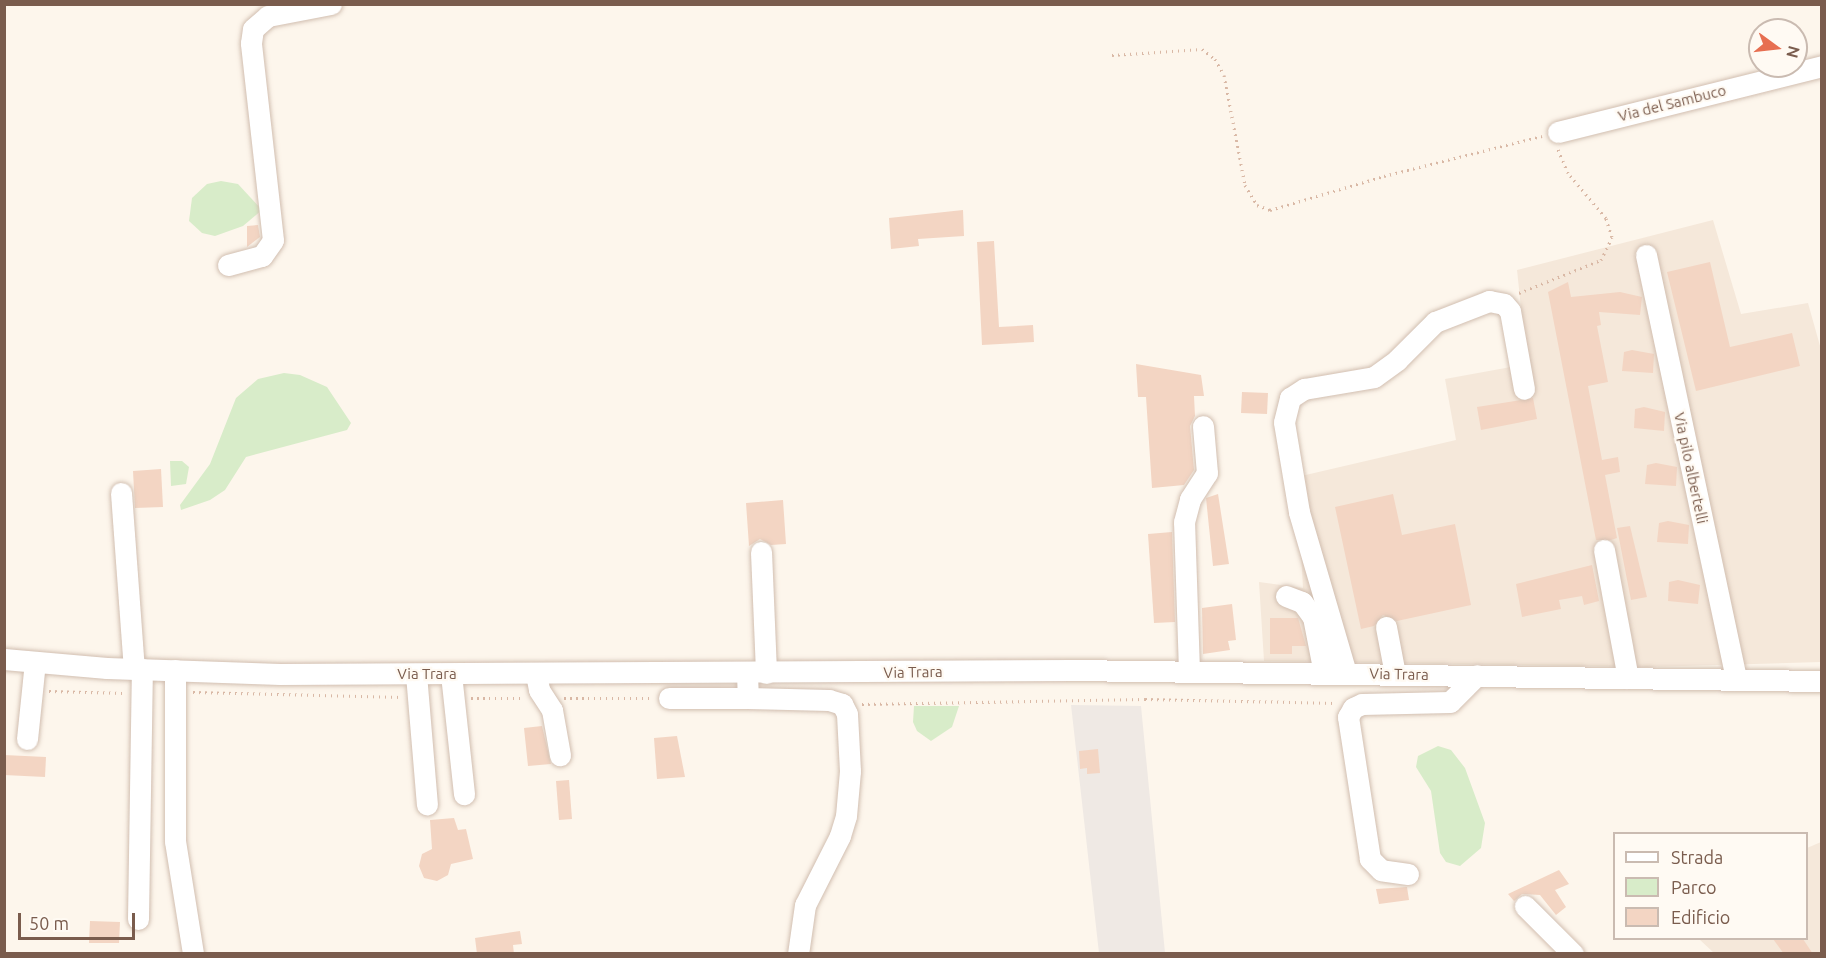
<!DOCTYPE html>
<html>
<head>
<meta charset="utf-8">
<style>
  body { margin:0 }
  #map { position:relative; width:1826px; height:958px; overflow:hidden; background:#fdf6ec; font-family:Ubuntu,sans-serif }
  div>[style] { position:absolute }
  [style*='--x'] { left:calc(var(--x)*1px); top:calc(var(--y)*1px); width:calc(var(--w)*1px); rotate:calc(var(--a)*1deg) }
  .residential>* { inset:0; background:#f5e8da }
  .industrial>* { inset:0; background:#efe9e4 }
  .green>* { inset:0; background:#d8ecc9 }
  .building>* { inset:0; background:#f3d5c3 }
  .path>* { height:3px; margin-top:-1.5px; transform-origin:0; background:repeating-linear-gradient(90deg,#d9b8a5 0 1.5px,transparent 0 6px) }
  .roads { filter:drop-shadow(0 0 2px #d1beb0) drop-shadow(0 0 2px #d1beb0) }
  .minor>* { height:21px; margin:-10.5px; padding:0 10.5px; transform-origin:10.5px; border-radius:10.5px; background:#fff }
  span { translate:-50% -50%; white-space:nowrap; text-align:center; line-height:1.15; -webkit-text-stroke:4.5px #fffaf3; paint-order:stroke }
  .street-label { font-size:15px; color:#7a5c4d }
  .frame { position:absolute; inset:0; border:6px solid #7a5c4d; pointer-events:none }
  .legend { position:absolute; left:1613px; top:832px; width:195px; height:108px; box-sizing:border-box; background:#fffaf3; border:2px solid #cabbb1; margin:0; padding:8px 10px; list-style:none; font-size:18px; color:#7a5c4d }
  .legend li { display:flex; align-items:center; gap:12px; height:30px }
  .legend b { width:30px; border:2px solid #cabbb1 }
  .north { position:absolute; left:1748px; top:18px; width:60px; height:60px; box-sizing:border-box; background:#fffaf3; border:2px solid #cabbb1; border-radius:50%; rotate:105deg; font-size:16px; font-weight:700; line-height:24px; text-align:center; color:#7a5c4d }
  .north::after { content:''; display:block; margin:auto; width:21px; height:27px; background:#e76f51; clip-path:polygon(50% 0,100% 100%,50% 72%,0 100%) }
  .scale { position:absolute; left:18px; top:913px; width:117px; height:27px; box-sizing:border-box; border:3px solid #7a5c4d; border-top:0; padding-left:8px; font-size:18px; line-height:21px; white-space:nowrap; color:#7a5c4d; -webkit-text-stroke:4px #fffaf3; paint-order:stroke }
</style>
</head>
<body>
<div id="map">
  <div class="residential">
    <div style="clip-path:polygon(1713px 220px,1741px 314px,1808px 303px,1822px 353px,1821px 662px,1647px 667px,1264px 661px,1259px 582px,1303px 588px,1297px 477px,1456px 440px,1445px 379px,1527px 364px,1517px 270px)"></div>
    <div style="clip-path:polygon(1821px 842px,1821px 953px,1714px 953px,1699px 939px,1806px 938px,1807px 848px)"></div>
  </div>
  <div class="industrial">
    <div style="clip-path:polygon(1071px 705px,1141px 706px,1165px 953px,1099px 953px)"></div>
  </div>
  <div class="green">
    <div style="clip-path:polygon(221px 181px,238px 184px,262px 210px,243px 226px,215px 236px,202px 233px,189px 221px,192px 198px,207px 184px)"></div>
    <div style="clip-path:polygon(284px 373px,300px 375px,327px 387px,351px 423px,347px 430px,246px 457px,225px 490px,210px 500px,181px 510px,180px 505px,210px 464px,236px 398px,258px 379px)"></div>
    <div style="clip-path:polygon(170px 461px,182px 461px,189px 467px,186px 484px,171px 486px)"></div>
    <div style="clip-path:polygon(914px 706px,959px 706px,952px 727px,931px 741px,917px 731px,913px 722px)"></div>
    <div style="clip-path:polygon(1438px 746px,1451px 750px,1465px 768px,1485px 823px,1481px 848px,1460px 866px,1446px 862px,1440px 853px,1431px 791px,1416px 767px,1418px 756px)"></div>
  </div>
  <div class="building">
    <div style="clip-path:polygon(963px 210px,964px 236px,918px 239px,919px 246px,891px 249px,889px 218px)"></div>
    <div style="clip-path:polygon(258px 225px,260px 237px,247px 247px,247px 226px)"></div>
    <div style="clip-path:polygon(994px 241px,999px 327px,1033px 325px,1034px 342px,982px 345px,977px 242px)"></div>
    <div style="clip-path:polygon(1710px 262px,1730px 347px,1792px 333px,1800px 366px,1696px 391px,1667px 272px)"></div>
    <div style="clip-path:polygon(1568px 282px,1571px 297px,1620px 292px,1642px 297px,1640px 315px,1599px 312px,1601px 325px,1597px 326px,1608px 382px,1588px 386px,1602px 460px,1618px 457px,1620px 472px,1605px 475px,1617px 538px,1611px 540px,1596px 540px,1548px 292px)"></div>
    <div style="clip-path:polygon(1632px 350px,1654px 354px,1653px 373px,1622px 371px,1624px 352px)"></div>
    <div style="clip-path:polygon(1136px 364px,1201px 375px,1204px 396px,1194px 396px,1195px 416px,1190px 426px,1194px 470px,1184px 485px,1152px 488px,1146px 397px,1138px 397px)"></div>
    <div style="clip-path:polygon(1242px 392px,1268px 393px,1267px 414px,1241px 413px)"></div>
    <div style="clip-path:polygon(1533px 398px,1537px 419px,1481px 430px,1477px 407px)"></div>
    <div style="clip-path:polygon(1644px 407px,1665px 412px,1664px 431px,1634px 428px,1635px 409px)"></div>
    <div style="clip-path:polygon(1656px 463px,1677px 467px,1676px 486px,1645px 484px,1647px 465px)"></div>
    <div style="clip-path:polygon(161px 469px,163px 507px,135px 508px,133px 471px)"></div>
    <div style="clip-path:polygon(1218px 494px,1229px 564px,1213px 566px,1206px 498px)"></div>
    <div style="clip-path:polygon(1393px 494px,1402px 535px,1455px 524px,1471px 605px,1397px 621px,1383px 615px,1374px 626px,1361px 629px,1335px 507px)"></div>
    <div style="clip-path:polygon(783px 500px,786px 544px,771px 545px,760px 539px,749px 546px,746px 503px)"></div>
    <div style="clip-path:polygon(1668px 521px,1689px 525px,1688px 544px,1657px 542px,1659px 523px)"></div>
    <div style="clip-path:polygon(1630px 526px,1647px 597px,1631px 600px,1617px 528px)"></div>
    <div style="clip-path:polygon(1172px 532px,1175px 622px,1154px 623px,1148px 534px)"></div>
    <div style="clip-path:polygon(1592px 565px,1599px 601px,1584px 605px,1582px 596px,1559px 600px,1561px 609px,1522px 617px,1516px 584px)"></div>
    <div style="clip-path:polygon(1678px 580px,1700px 585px,1698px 604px,1668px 601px,1669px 582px)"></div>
    <div style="clip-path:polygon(1232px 604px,1236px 640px,1228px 641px,1230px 650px,1203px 654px,1202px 608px)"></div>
    <div style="clip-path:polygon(1270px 618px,1298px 618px,1306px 646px,1292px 646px,1292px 654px,1270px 654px)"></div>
    <div style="clip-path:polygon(542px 726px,551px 764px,528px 766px,524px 728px)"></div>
    <div style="clip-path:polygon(677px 736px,685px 777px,657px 779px,654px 738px)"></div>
    <div style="clip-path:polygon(1098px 749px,1100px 773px,1087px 774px,1087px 768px,1080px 769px,1079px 751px)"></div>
    <div style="clip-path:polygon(4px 755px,46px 757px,45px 777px,4px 775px)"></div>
    <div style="clip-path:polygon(569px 780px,572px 819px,559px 820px,556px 781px)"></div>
    <div style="clip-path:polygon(454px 818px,458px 830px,466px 829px,473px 859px,451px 864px,448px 875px,437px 881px,424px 878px,419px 866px,422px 854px,432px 849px,430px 820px)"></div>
    <div style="clip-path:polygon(1559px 870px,1569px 884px,1555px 890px,1566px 907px,1556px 915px,1540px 895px,1522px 894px,1514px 901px,1508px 894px)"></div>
    <div style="clip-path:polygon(1407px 887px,1409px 900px,1379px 904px,1376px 889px)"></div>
    <div style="clip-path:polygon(90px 921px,120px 922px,119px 943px,89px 943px)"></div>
    <div style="clip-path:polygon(520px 931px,522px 944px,513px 945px,514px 954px,477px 954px,475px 938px)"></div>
    <div style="clip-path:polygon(1773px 939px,1803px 939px,1813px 954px,1784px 954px)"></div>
  </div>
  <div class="path">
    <div style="--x:1112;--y:55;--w:90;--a:-3.8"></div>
    <div style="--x:1202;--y:49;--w:16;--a:38"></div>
    <div style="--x:1215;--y:59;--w:18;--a:61"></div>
    <div style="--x:1224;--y:75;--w:112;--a:79.2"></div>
    <div style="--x:1245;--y:185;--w:23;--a:59"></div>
    <div style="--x:1257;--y:205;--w:14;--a:21"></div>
    <div style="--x:1270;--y:210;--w:119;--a:-16.6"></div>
    <div style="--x:1384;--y:176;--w:163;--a:-14.2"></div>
    <div style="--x:1519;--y:293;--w:88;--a:-21.9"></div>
    <div style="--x:1601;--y:260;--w:25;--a:-64"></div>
    <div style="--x:1612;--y:237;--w:20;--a:-108"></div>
    <div style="--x:1606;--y:218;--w:59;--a:-130.2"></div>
    <div style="--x:1568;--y:173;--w:26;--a:-113"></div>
    <div style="--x:49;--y:691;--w:74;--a:1.5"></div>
    <div style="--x:193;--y:692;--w:209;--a:1.4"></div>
    <div style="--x:471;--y:698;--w:54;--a:0"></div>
    <div style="--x:564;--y:698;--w:87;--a:0"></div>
    <div style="--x:862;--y:704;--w:283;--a:-1"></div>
    <div style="--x:1145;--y:699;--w:190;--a:1.2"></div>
  </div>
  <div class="roads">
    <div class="minor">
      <div style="--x:1558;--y:132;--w:272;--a:-14"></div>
      <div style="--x:1646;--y:255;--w:434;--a:78"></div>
      <div style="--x:228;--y:265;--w:35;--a:-15"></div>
      <div style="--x:262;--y:256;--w:19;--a:-55"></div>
      <div style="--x:273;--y:240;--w:198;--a:-96.4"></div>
      <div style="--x:251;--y:43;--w:14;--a:-82"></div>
      <div style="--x:253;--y:29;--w:20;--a:-41"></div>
      <div style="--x:268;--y:16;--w:64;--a:-10.8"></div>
      <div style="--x:121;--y:493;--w:176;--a:85.8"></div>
      <div style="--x:1604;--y:550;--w:130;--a:79.4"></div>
      <div style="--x:761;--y:552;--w:121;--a:87.6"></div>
      <div style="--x:1286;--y:596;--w:17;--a:21"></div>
      <div style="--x:1302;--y:602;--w:19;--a:54"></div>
      <div style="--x:1313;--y:617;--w:57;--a:78.9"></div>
      <div style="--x:1386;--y:627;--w:48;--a:79.2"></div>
      <div style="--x:4;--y:659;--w:103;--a:5"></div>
      <div style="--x:107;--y:668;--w:173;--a:2"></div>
      <div style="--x:280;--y:674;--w:792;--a:-0.29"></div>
      <div style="--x:1072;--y:670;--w:750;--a:0.84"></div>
      <div style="--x:175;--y:670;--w:171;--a:90"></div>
      <div style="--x:175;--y:841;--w:114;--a:80.9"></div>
      <div style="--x:1189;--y:671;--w:149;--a:-91.9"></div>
      <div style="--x:1184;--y:522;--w:24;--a:-75"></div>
      <div style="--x:1190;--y:499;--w:31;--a:-57"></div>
      <div style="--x:1207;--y:473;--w:47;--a:-94.9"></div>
      <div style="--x:747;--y:673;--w:25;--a:88"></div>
      <div style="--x:748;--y:698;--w:81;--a:1.4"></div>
      <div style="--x:829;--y:700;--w:14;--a:17"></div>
      <div style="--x:842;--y:704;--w:11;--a:63"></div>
      <div style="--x:847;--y:714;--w:57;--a:87"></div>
      <div style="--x:850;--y:771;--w:45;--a:95.1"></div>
      <div style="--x:846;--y:816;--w:21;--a:107"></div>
      <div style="--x:840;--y:836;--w:77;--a:116.9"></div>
      <div style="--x:805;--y:905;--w:49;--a:98.1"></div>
      <div style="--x:1346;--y:673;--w:168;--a:-106.3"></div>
      <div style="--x:1299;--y:512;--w:91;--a:-99.5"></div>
      <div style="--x:1284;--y:422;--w:25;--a:-76"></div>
      <div style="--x:1290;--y:398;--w:17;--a:-33"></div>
      <div style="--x:1304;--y:389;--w:71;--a:-9.7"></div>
      <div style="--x:1374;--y:377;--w:29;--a:-36"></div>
      <div style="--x:1397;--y:360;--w:54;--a:-45"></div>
      <div style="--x:1435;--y:322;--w:58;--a:-21.3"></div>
      <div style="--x:1489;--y:301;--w:15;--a:11"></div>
      <div style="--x:1504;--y:304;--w:9;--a:49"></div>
      <div style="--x:1510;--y:311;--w:79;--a:79.8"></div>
      <div style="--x:416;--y:674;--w:131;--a:85.2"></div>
      <div style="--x:451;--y:674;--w:121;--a:83.8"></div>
      <div style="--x:536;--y:674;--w:16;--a:79"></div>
      <div style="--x:539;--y:690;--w:24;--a:57"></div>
      <div style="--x:552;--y:710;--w:46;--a:79.9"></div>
      <div style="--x:669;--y:698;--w:79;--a:0"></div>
      <div style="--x:27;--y:739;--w:77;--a:-84.1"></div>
      <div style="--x:1408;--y:874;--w:27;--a:-172"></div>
      <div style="--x:1381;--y:870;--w:16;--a:-135"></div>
      <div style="--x:1370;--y:859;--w:144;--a:-98.8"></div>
      <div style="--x:1348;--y:717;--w:10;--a:-61"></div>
      <div style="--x:1353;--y:708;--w:10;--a:-24"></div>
      <div style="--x:1362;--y:704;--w:88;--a:-1.3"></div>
      <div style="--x:1450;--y:702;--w:38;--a:-45"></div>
      <div style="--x:1525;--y:906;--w:68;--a:45"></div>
      <div style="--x:138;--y:919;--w:250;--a:-89.1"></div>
    </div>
  </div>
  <div class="street-label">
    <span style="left:1672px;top:103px;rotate:-14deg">Via del Sambuco</span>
    <span style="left:1691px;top:468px;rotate:78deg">Via pilo albertelli</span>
    <span style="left:913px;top:672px;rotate:-1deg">Via Trara</span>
    <span style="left:427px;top:674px">Via Trara</span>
    <span style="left:1399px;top:674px;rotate:1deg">Via Trara</span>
  </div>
  <div class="frame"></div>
  <ul class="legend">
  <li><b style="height:8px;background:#fff"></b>Strada</li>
  <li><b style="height:16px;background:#d8ecc9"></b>Parco</li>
  <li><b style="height:16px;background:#f3d5c3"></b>Edificio</li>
  </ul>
  <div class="north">N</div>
  <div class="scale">50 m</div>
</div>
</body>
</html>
